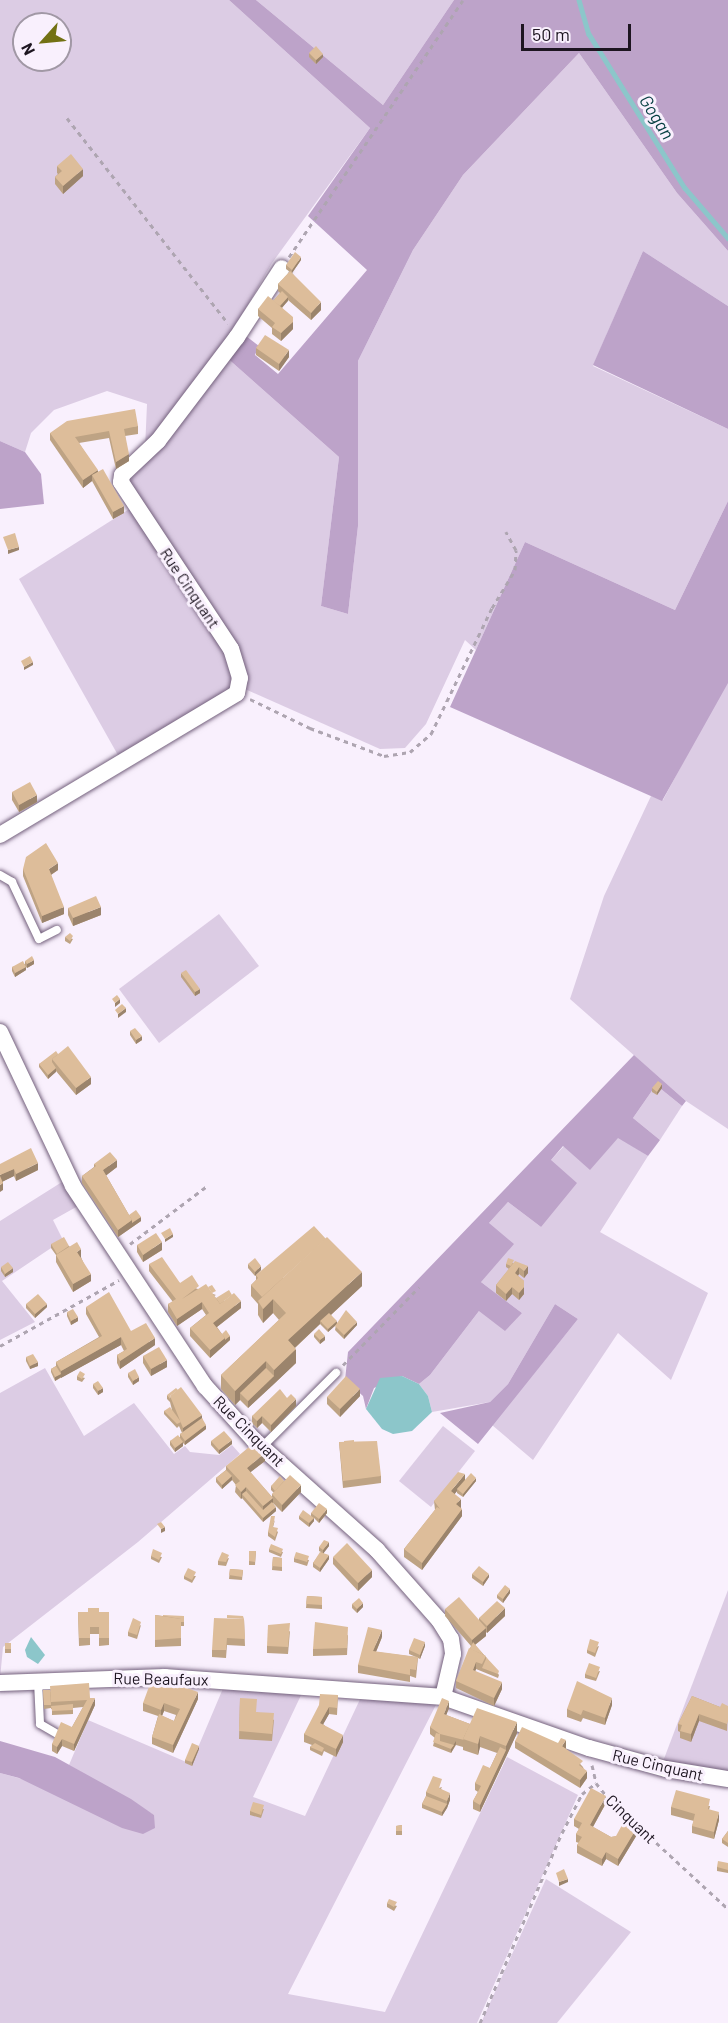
<!DOCTYPE html>
<html>
<head>
<meta charset="utf-8">
<style>
  body { margin:0 }
  #map { position:relative; width:728px; height:2023px; overflow:hidden; background:#f9f0fd; font-family:Barlow,sans-serif }
  div>[style] { position:absolute }
  [style*='--x'] { left:calc(var(--x)*1px); top:calc(var(--y)*1px); width:calc(var(--w)*1px); rotate:calc(var(--a)*1deg) }
  .green>* { inset:0; background:#dccce4 }
  .forest>* { inset:0; background:#bda3c9 }
  .water>* { inset:0; background:#8cc6ca }
  .stream>* { height:4.5px; margin:-2.25px; padding:0 2.25px; transform-origin:2.25px; border-radius:2.25px; background:#8cc6ca }
  .path>* { height:3px; margin-top:-1.5px; transform-origin:0; background:repeating-linear-gradient(90deg,#aea5b1 0 4.5px,transparent 0 9px) }
  .roads { filter:drop-shadow(0 0 2px #73607c) drop-shadow(0 0 2px #73607c) }
  .service>* { height:8px; margin:-4px; padding:0 4px; transform-origin:4px; border-radius:4px; background:#fff }
  .minor>* { height:16px; margin:-8px; padding:0 8px; transform-origin:8px; border-radius:8px; background:#fff }
  .wall>* { inset:0; background:#bea384 }
  .shaded-wall>* { inset:0; background:#9b846c }
  .building>* { inset:0; background:#ddbd9a }
  span { translate:-50% -50%; white-space:nowrap; text-align:center; line-height:1.15; -webkit-text-stroke:6px #f9f0fd; paint-order:stroke }
  .street-label { font-size:16px; color:#1d1520 }
  .water-label { font-size:18px; color:#053e41; font-style:italic }
  .north { position:absolute; left:12px; top:12px; width:60px; height:60px; box-sizing:border-box; background:#f9f0fd; border:2px solid #a198a5; border-radius:50%; rotate:243deg; font-size:16px; font-weight:700; line-height:24px; text-align:center; color:#1d1520 }
  .north::after { content:''; display:block; margin:auto; width:21px; height:27px; background:#737114; clip-path:polygon(50% 0,100% 100%,50% 72%,0 100%) }
  .scale { position:absolute; left:521px; top:24px; width:110px; height:27px; box-sizing:border-box; border:3px solid #1d1520; border-top:0; padding-left:8px; font-size:18px; line-height:21px; white-space:nowrap; color:#1d1520; -webkit-text-stroke:4px #f9f0fd; paint-order:stroke }
</style>
</head>
<body>
<div id="map">
  <div class="green">
    <div style="clip-path:polygon(evenodd,0 0,229px 0,370px 128px,272px 263px,235px 327px,145px 449px,147px 404px,107px 391px,54px 410px,31px 433px,25px 452px,0 441px,0 0,24px 24px,60px 24px,60px 60px,24px 60px,24px 24px)"></div>
    <div style="clip-path:polygon(256px 0,454px 0,383px 105px)"></div>
    <div style="clip-path:polygon(579px 53px,677px 193px,728px 251px,728px 306px,643px 251px,593px 366px,728px 429px,728px 501px,675px 610px,525px 542px,476px 650px,465px 640px,426px 724px,405px 748px,380px 749px,245px 689px,130px 485px,132px 477px,225px 356px,339px 457px,321px 606px,348px 614px,358px 526px,358px 361px,413px 250px,463px 175px)"></div>
    <div style="clip-path:polygon(131px 508px,236px 672px,232px 690px,119px 757px,19px 579px)"></div>
    <div style="clip-path:polygon(726px 682px,728px 683px,728px 1129px,686px 1101px,570px 999px,604px 896px,651px 796px,663px 800px)"></div>
    <div style="clip-path:polygon(219px 914px,259px 966px,159px 1043px,119px 989px)"></div>
    <div style="clip-path:polygon(656px 1085px,682px 1106px,660px 1140px,633px 1118px)"></div>
    <div style="clip-path:polygon(618px 1137px,648px 1156px,600px 1232px,708px 1293px,671px 1380px,618px 1333px,533px 1460px,492px 1425px,578px 1319px,555px 1304px,508px 1384px,490px 1402px,432px 1412px,428px 1396px,419px 1384px,430px 1375px,479px 1311px,522px 1313px,481px 1282px,489px 1223px,508px 1202px,541px 1227px,551px 1160px,564px 1146px)"></div>
    <div style="clip-path:polygon(62px 1182px,78px 1206px,53px 1220px,63px 1240px,2px 1281px,35px 1322px,0 1340px,0 1221px)"></div>
    <div style="clip-path:polygon(45px 1368px,84px 1436px,134px 1403px,174px 1454px,185px 1446px,190px 1452px,219px 1455px,232px 1445px,240px 1454px,138px 1542px,3px 1647px,0 1679px,0 1393px)"></div>
    <div style="clip-path:polygon(443px 1426px,475px 1451px,431px 1507px,399px 1481px)"></div>
    <div style="clip-path:polygon(728px 1590px,728px 1772px,662px 1764px)"></div>
    <div style="clip-path:polygon(224px 1686px,303px 1691px,253px 1797px,305px 1816px,363px 1693px,439px 1699px,288px 1994px,385px 2012px,507px 1757px,578px 1795px,477px 2023px,0 2023px,0 1773px,154px 1815px,69px 1765px,88px 1720px,191px 1764px)"></div>
    <div style="clip-path:polygon(546px 1879px,631px 1932px,557px 2023px,481px 2023px)"></div>
  </div>
  <div class="forest">
    <div style="clip-path:polygon(229px 0,256px 0,383px 105px,454px 0,728px 0,728px 251px,677px 193px,579px 53px,463px 175px,413px 250px,358px 361px,358px 526px,348px 614px,321px 606px,339px 457px,225px 356px,242px 333px,259px 346px,255px 355px,278px 374px,367px 270px,308px 216px,370px 128px)"></div>
    <div style="clip-path:polygon(643px 251px,728px 306px,728px 429px,593px 365px)"></div>
    <div style="clip-path:polygon(0 441px,25px 452px,41px 474px,44px 504px,0 509px)"></div>
    <div style="clip-path:polygon(728px 501px,728px 683px,662px 801px,450px 707px,525px 542px,675px 610px)"></div>
    <div style="clip-path:polygon(634px 1055px,686px 1101px,682px 1106px,656px 1085px,633px 1118px,660px 1140px,648px 1156px,618px 1138px,590px 1170px,563px 1146px,551px 1160px,577px 1183px,541px 1227px,508px 1202px,489px 1223px,514px 1244px,481px 1282px,522px 1313px,505px 1331px,479px 1311px,430px 1375px,419px 1384px,402px 1376px,374px 1388px,366px 1409px,363px 1396px,345px 1380px,348px 1352px)"></div>
    <div style="clip-path:polygon(555px 1304px,578px 1319px,478px 1444px,440px 1413px,490px 1402px,508px 1384px)"></div>
    <div style="clip-path:polygon(0 1741px,55px 1757px,131px 1799px,154px 1815px,155px 1828px,143px 1834px,122px 1828px,19px 1778px,0 1773px)"></div>
  </div>
  <div class="water">
    <div style="clip-path:polygon(402px 1376px,419px 1384px,428px 1396px,432px 1412px,412px 1431px,393px 1434px,382px 1429px,366px 1409px,380px 1378px)"></div>
    <div style="clip-path:polygon(31px 1637px,45px 1655px,38px 1664px,27px 1657px,25px 1650px)"></div>
  </div>
  <div class="stream">
    <div style="--x:579;--y:0;--w:35;--a:74"></div>
    <div style="--x:589;--y:34;--w:181;--a:58.1"></div>
    <div style="--x:685;--y:188;--w:66;--a:49.3"></div>
  </div>
  <div class="path">
    <div style="--x:67;--y:118;--w:261;--a:51.9"></div>
    <div style="--x:289;--y:257;--w:310;--a:-55.9"></div>
    <div style="--x:250;--y:699;--w:67;--a:25.8"></div>
    <div style="--x:310;--y:728;--w:79;--a:20.7"></div>
    <div style="--x:384;--y:756;--w:26;--a:-9"></div>
    <div style="--x:410;--y:752;--w:28;--a:-41"></div>
    <div style="--x:431;--y:734;--w:140;--a:-64.2"></div>
    <div style="--x:492;--y:608;--w:44;--a:-58.8"></div>
    <div style="--x:515;--y:570;--w:20;--a:-87"></div>
    <div style="--x:516;--y:550;--w:21;--a:-119"></div>
    <div style="--x:130;--y:1244;--w:96;--a:-37"></div>
    <div style="--x:0;--y:1346;--w:136;--a:-29"></div>
    <div style="--x:343;--y:1365;--w:109;--a:-45.7"></div>
    <div style="--x:592;--y:1765;--w:18;--a:77"></div>
    <div style="--x:596;--y:1783;--w:22;--a:51"></div>
    <div style="--x:610;--y:1800;--w:161;--a:42.7"></div>
    <div style="--x:480;--y:2023;--w:207;--a:-66.7"></div>
    <div style="--x:562;--y:1833;--w:44;--a:-62.9"></div>
    <div style="--x:582;--y:1794;--w:18;--a:-38"></div>
  </div>
  <div class="roads">
    <div class="service">
      <div style="--x:0;--y:875;--w:14;--a:30"></div>
      <div style="--x:12;--y:882;--w:63;--a:64.7"></div>
      <div style="--x:39;--y:939;--w:20;--a:-27"></div>
      <div style="--x:262;--y:1447;--w:105;--a:-45"></div>
      <div style="--x:38;--y:1681;--w:43;--a:87.3"></div>
      <div style="--x:40;--y:1724;--w:20;--a:30"></div>
    </div>
    <div class="minor">
      <div style="--x:0;--y:835;--w:276;--a:-30.9"></div>
      <div style="--x:237;--y:693;--w:15;--a:-79"></div>
      <div style="--x:240;--y:678;--w:30;--a:-107"></div>
      <div style="--x:231;--y:649;--w:200;--a:-123.4"></div>
      <div style="--x:121;--y:482;--w:7;--a:-82"></div>
      <div style="--x:122;--y:475;--w:50;--a:-43.4"></div>
      <div style="--x:158;--y:441;--w:131;--a:-52.8"></div>
      <div style="--x:237;--y:337;--w:82;--a:-56.9"></div>
      <div style="--x:0;--y:1032;--w:170;--a:64.6"></div>
      <div style="--x:73;--y:1186;--w:240;--a:56.6"></div>
      <div style="--x:205;--y:1386;--w:73;--a:47.8"></div>
      <div style="--x:254;--y:1440;--w:165;--a:41.8"></div>
      <div style="--x:377;--y:1550;--w:94;--a:48.5"></div>
      <div style="--x:439;--y:1620;--w:22;--a:58"></div>
      <div style="--x:451;--y:1639;--w:15;--a:82"></div>
      <div style="--x:453;--y:1654;--w:44;--a:103.1"></div>
      <div style="--x:0;--y:1683;--w:165;--a:-2.1"></div>
      <div style="--x:165;--y:1677;--w:279;--a:4.1"></div>
      <div style="--x:443;--y:1697;--w:155;--a:19.3"></div>
      <div style="--x:589;--y:1748;--w:80;--a:15.3"></div>
      <div style="--x:666;--y:1769;--w:63;--a:9.2"></div>
    </div>
  </div>
  <div class="wall">
    <div style="clip-path:polygon(309px 53px,323px 57px,316px 64px,309px 57px)"></div>
    <div style="clip-path:polygon(57px 166px,83px 176px,63px 194px,55px 184px,55px 177px,58px 174px,57px 173px)"></div>
    <div style="clip-path:polygon(301px 260px,292px 273px,321px 310px,311px 320px,288px 300px,282px 308px,293px 329px,281px 341px,272px 334px,272px 328px,258px 316px,258px 309px,273px 301px,280px 293px,278px 291px,278px 284px,290px 272px,286px 269px,286px 265px)"></div>
    <div style="clip-path:polygon(256px 348px,289px 357px,279px 371px,256px 355px)"></div>
    <div style="clip-path:polygon(138px 426px,138px 434px,125px 436px,129px 461px,116px 469px,109px 438px,79px 443px,124px 513px,113px 519px,92px 481px,83px 488px,50px 440px,50px 433px)"></div>
    <div style="clip-path:polygon(12px 792px,37px 802px,19px 812px,12px 800px)"></div>
    <div style="clip-path:polygon(23px 869px,58px 870px,51px 875px,64px 914px,42px 923px,23px 876px)"></div>
    <div style="clip-path:polygon(68px 908px,101px 915px,73px 926px,68px 915px)"></div>
    <div style="clip-path:polygon(65px 937px,73px 939px,70px 944px,65px 941px)"></div>
    <div style="clip-path:polygon(25px 961px,34px 964px,27px 968px,26px 967px,26px 970px,15px 977px,12px 971px,12px 967px,25px 964px)"></div>
    <div style="clip-path:polygon(181px 973px,200px 993px,195px 996px,181px 977px)"></div>
    <div style="clip-path:polygon(130px 1031px,142px 1040px,136px 1044px,130px 1035px)"></div>
    <div style="clip-path:polygon(58px 1054px,91px 1084px,76px 1095px,56px 1071px,48px 1079px,39px 1067px,39px 1064px)"></div>
    <div style="clip-path:polygon(652px 1088px,662px 1088px,657px 1095px,652px 1092px)"></div>
    <div style="clip-path:polygon(0 1164px,38px 1170px,16px 1181px,14px 1176px,3px 1181px,3px 1190px)"></div>
    <div style="clip-path:polygon(94px 1164px,117px 1167px,106px 1175px,129px 1215px,141px 1221px,118px 1237px,82px 1183px,82px 1176px,94px 1167px)"></div>
    <div style="clip-path:polygon(51px 1244px,69px 1246px,81px 1257px,91px 1281px,73px 1292px,56px 1262px,56px 1255px,51px 1248px)"></div>
    <div style="clip-path:polygon(137px 1245px,162px 1250px,143px 1262px,137px 1252px)"></div>
    <div style="clip-path:polygon(514px 1263px,528px 1273px,524px 1278px,519px 1274px,518px 1276px,524px 1281px,524px 1294px,519px 1300px,512px 1294px,506px 1301px,496px 1293px,496px 1285px,509px 1269px,506px 1267px,506px 1264px)"></div>
    <div style="clip-path:polygon(149px 1264px,180px 1283px,216px 1295px,214px 1296px,216px 1298px,241px 1308px,217px 1327px,222px 1334px,230px 1340px,210px 1358px,190px 1336px,190px 1328px,206px 1315px,202px 1309px,177px 1326px,168px 1312px,168px 1304px,173px 1302px,149px 1271px)"></div>
    <div style="clip-path:polygon(248px 1264px,261px 1270px,255px 1276px,248px 1268px)"></div>
    <div style="clip-path:polygon(1px 1267px,13px 1272px,5px 1277px,1px 1271px)"></div>
    <div style="clip-path:polygon(256px 1275px,362px 1286px,331px 1315px,337px 1324px,357px 1325px,344px 1339px,335px 1330px,336px 1325px,328px 1332px,320px 1324px,295px 1348px,296px 1363px,248px 1408px,240px 1400px,235px 1405px,221px 1389px,221px 1375px,279px 1320px,273px 1313px,263px 1323px,258px 1315px,258px 1304px,251px 1296px,251px 1285px,256px 1280px)"></div>
    <div style="clip-path:polygon(26px 1304px,47px 1307px,35px 1318px,26px 1308px)"></div>
    <div style="clip-path:polygon(86px 1307px,155px 1345px,120px 1369px,117px 1363px,117px 1355px,124px 1351px,121px 1345px,55px 1381px,51px 1372px,51px 1369px,56px 1366px,56px 1362px,99px 1337px,86px 1314px)"></div>
    <div style="clip-path:polygon(67px 1312px,78px 1321px,71px 1325px,67px 1316px)"></div>
    <div style="clip-path:polygon(314px 1334px,325px 1340px,320px 1344px,314px 1337px)"></div>
    <div style="clip-path:polygon(143px 1356px,167px 1367px,151px 1376px,143px 1363px)"></div>
    <div style="clip-path:polygon(26px 1357px,38px 1366px,30px 1369px,26px 1361px)"></div>
    <div style="clip-path:polygon(128px 1373px,139px 1381px,133px 1385px,128px 1377px)"></div>
    <div style="clip-path:polygon(77px 1376px,85px 1378px,82px 1382px,77px 1380px)"></div>
    <div style="clip-path:polygon(93px 1384px,103px 1392px,98px 1395px,93px 1388px)"></div>
    <div style="clip-path:polygon(167px 1395px,202px 1418px,206px 1429px,185px 1445px,183px 1443px,183px 1446px,175px 1452px,170px 1445px,170px 1441px,180px 1437px,180px 1434px,182px 1433px,179px 1426px,177px 1428px,164px 1414px,164px 1411px,172px 1410px,170px 1402px,167px 1399px)"></div>
    <div style="clip-path:polygon(360px 1396px,340px 1417px,327px 1404px,327px 1397px)"></div>
    <div style="clip-path:polygon(287px 1398px,296px 1406px,271px 1432px,262px 1423px,257px 1428px,252px 1423px,252px 1416px)"></div>
    <div style="clip-path:polygon(211px 1441px,232px 1444px,219px 1454px,211px 1445px)"></div>
    <div style="clip-path:polygon(339px 1442px,354px 1442px,381px 1476px,381px 1483px,343px 1488px)"></div>
    <div style="clip-path:polygon(265px 1461px,250px 1472px,272px 1497px,272px 1494px,274px 1493px,271px 1490px,271px 1486px,284px 1481px,301px 1492px,282px 1512px,273px 1503px,276px 1511px,263px 1522px,242px 1498px,241px 1499px,235px 1492px,236px 1485px,232px 1480px,222px 1489px,216px 1482px,216px 1478px,226px 1470px,226px 1466px)"></div>
    <div style="clip-path:polygon(465px 1480px,476px 1481px,463px 1497px,457px 1493px,457px 1491px,454px 1494px,461px 1507px,462px 1516px,422px 1570px,404px 1557px,404px 1549px,435px 1510px,434px 1501px)"></div>
    <div style="clip-path:polygon(311px 1513px,327px 1513px,319px 1523px,314px 1518px,314px 1521px,309px 1527px,299px 1519px,299px 1516px,311px 1516px)"></div>
    <div style="clip-path:polygon(275px 1520px,273px 1527px,278px 1532px,275px 1541px,268px 1536px,268px 1532px)"></div>
    <div style="clip-path:polygon(329px 1546px,323px 1553px,329px 1559px,320px 1572px,313px 1567px,313px 1563px,321px 1552px,319px 1551px,319px 1547px)"></div>
    <div style="clip-path:polygon(269px 1549px,283px 1552px,281px 1557px,269px 1552px)"></div>
    <div style="clip-path:polygon(249px 1551px,256px 1551px,255px 1565px,249px 1565px)"></div>
    <div style="clip-path:polygon(151px 1556px,162px 1557px,159px 1563px,151px 1559px)"></div>
    <div style="clip-path:polygon(273px 1557px,282px 1558px,282px 1571px,272px 1570px)"></div>
    <div style="clip-path:polygon(333px 1557px,372px 1577px,358px 1591px,333px 1564px)"></div>
    <div style="clip-path:polygon(229px 1558px,226px 1566px,218px 1565px,218px 1561px)"></div>
    <div style="clip-path:polygon(294px 1558px,309px 1560px,307px 1566px,294px 1562px)"></div>
    <div style="clip-path:polygon(230px 1569px,243px 1570px,242px 1580px,229px 1579px)"></div>
    <div style="clip-path:polygon(472px 1574px,489px 1577px,483px 1586px,472px 1578px)"></div>
    <div style="clip-path:polygon(184px 1576px,196px 1576px,192px 1583px,184px 1579px)"></div>
    <div style="clip-path:polygon(510px 1593px,503px 1603px,497px 1598px,497px 1595px)"></div>
    <div style="clip-path:polygon(307px 1596px,322px 1597px,322px 1609px,306px 1608px)"></div>
    <div style="clip-path:polygon(352px 1604px,363px 1607px,357px 1613px,352px 1608px)"></div>
    <div style="clip-path:polygon(445px 1609px,479px 1621px,479px 1618px,505px 1616px,487px 1633px,486px 1632px,486px 1636px,475px 1645px,486px 1657px,499px 1675px,498px 1678px,476px 1669px,475px 1671px,502px 1689px,494px 1706px,456px 1688px,456px 1681px,471px 1646px,445px 1616px)"></div>
    <div style="clip-path:polygon(78px 1612px,109px 1612px,109px 1645px,99px 1646px,99px 1634px,90px 1634px,90px 1645px,79px 1646px)"></div>
    <div style="clip-path:polygon(155px 1615px,163px 1616px,184px 1616px,184px 1626px,181px 1626px,181px 1646px,155px 1647px)"></div>
    <div style="clip-path:polygon(244px 1619px,245px 1646px,227px 1645px,226px 1658px,212px 1657px,212px 1650px)"></div>
    <div style="clip-path:polygon(141px 1625px,137px 1639px,128px 1636px,128px 1632px)"></div>
    <div style="clip-path:polygon(290px 1631px,288px 1654px,267px 1653px,267px 1646px)"></div>
    <div style="clip-path:polygon(348px 1635px,347px 1655px,313px 1656px,313px 1649px)"></div>
    <div style="clip-path:polygon(382px 1637px,376px 1652px,416px 1657px,409px 1654px,409px 1650px,425px 1646px,420px 1659px,418px 1658px,416px 1678px,410px 1676px,410px 1682px,358px 1673px,358px 1665px)"></div>
    <div style="clip-path:polygon(5px 1643px,11px 1643px,11px 1653px,5px 1653px)"></div>
    <div style="clip-path:polygon(599px 1646px,595px 1657px,587px 1653px,587px 1650px)"></div>
    <div style="clip-path:polygon(600px 1671px,596px 1681px,585px 1678px,585px 1674px)"></div>
    <div style="clip-path:polygon(43px 1690px,90px 1698px,95px 1705px,74px 1751px,62px 1746px,57px 1754px,52px 1751px,52px 1744px,72px 1727px,83px 1707px,73px 1708px,73px 1714px,52px 1715px,52px 1709px,51px 1709px,51px 1708px,44px 1709px)"></div>
    <div style="clip-path:polygon(338px 1695px,337px 1715px,329px 1714px,323px 1724px,343px 1742px,336px 1757px,324px 1751px,322px 1756px,310px 1750px,310px 1747px,312px 1745px,304px 1742px,304px 1734px)"></div>
    <div style="clip-path:polygon(692px 1696px,720px 1707px,728px 1706px,727px 1731px,699px 1721px,691px 1742px,680px 1738px,680px 1732px,678px 1731px,678px 1724px)"></div>
    <div style="clip-path:polygon(240px 1698px,256px 1712px,274px 1720px,272px 1741px,239px 1739px)"></div>
    <div style="clip-path:polygon(evenodd,198px 1699px,173px 1753px,152px 1744px,152px 1737px,158px 1716px,143px 1711px,143px 1703px,198px 1699px,164px 1711px,176px 1715px,174px 1721px,162px 1716px,164px 1711px)"></div>
    <div style="clip-path:polygon(612px 1705px,605px 1725px,583px 1718px,581px 1722px,567px 1717px,567px 1709px)"></div>
    <div style="clip-path:polygon(449px 1708px,446px 1715px,470px 1724px,517px 1733px,480px 1812px,473px 1809px,473px 1801px,478px 1792px,475px 1790px,475px 1783px,490px 1768px,497px 1753px,480px 1747px,478px 1755px,463px 1750px,463px 1747px,456px 1745px,451px 1753px,433px 1746px,435px 1738px,430px 1734px,430px 1727px)"></div>
    <div style="clip-path:polygon(515px 1741px,566px 1748px,565px 1748px,583px 1767px,587px 1778px,580px 1788px,515px 1748px)"></div>
    <div style="clip-path:polygon(199px 1749px,192px 1766px,185px 1763px,185px 1760px)"></div>
    <div style="clip-path:polygon(442px 1787px,441px 1789px,450px 1800px,447px 1808px,442px 1816px,422px 1808px,422px 1804px,426px 1796px,426px 1792px)"></div>
    <div style="clip-path:polygon(606px 1803px,593px 1827px,611px 1837px,638px 1833px,618px 1866px,606px 1859px,602px 1866px,577px 1853px,577px 1845px,579px 1843px,576px 1842px,576px 1834px,579px 1829px,574px 1826px,574px 1819px)"></div>
    <div style="clip-path:polygon(710px 1806px,709px 1810px,719px 1820px,714px 1839px,692px 1833px,692px 1826px,694px 1821px,671px 1815px,671px 1807px)"></div>
    <div style="clip-path:polygon(264px 1809px,261px 1818px,250px 1815px,250px 1811px)"></div>
    <div style="clip-path:polygon(402px 1825px,402px 1835px,396px 1835px,396px 1826px)"></div>
    <div style="clip-path:polygon(728px 1831px,728px 1847px,722px 1843px,722px 1839px)"></div>
    <div style="clip-path:polygon(728px 1863px,728px 1873px,717px 1871px,717px 1867px)"></div>
    <div style="clip-path:polygon(387px 1903px,397px 1906px,394px 1911px,387px 1907px)"></div>
  </div>
  <div class="shaded-wall">
    <div style="clip-path:polygon(323px 54px,323px 57px,316px 64px,316px 60px)"></div>
    <div style="clip-path:polygon(83px 169px,83px 176px,63px 194px,63px 186px)"></div>
    <div style="clip-path:polygon(301px 257px,301px 260px,292px 273px,292px 270px)"></div>
    <div style="clip-path:polygon(288px 297px,288px 301px,278px 312px,278px 308px)"></div>
    <div style="clip-path:polygon(321px 302px,321px 310px,311px 320px,311px 313px)"></div>
    <div style="clip-path:polygon(293px 317px,293px 329px,281px 341px,281px 333px)"></div>
    <div style="clip-path:polygon(289px 350px,289px 357px,279px 371px,279px 364px)"></div>
    <div style="clip-path:polygon(129px 454px,129px 461px,116px 469px,116px 462px)"></div>
    <div style="clip-path:polygon(98px 470px,98px 477px,92px 475px,92px 481px,83px 488px,83px 480px)"></div>
    <div style="clip-path:polygon(124px 506px,124px 513px,113px 519px,113px 512px)"></div>
    <div style="clip-path:polygon(19px 547px,19px 550px,8px 554px,8px 550px)"></div>
    <div style="clip-path:polygon(33px 662px,33px 665px,24px 670px,24px 667px)"></div>
    <div style="clip-path:polygon(37px 795px,37px 802px,19px 812px,19px 805px)"></div>
    <div style="clip-path:polygon(58px 863px,58px 870px,49px 876px,49px 869px)"></div>
    <div style="clip-path:polygon(64px 907px,64px 914px,42px 923px,42px 916px)"></div>
    <div style="clip-path:polygon(101px 907px,101px 915px,73px 926px,73px 918px)"></div>
    <div style="clip-path:polygon(34px 960px,34px 964px,27px 968px,27px 964px)"></div>
    <div style="clip-path:polygon(26px 967px,26px 970px,15px 977px,15px 973px)"></div>
    <div style="clip-path:polygon(200px 989px,200px 993px,195px 996px,195px 992px)"></div>
    <div style="clip-path:polygon(120px 999px,120px 1003px,115px 1007px,115px 1003px)"></div>
    <div style="clip-path:polygon(126px 1008px,126px 1012px,118px 1018px,118px 1014px)"></div>
    <div style="clip-path:polygon(142px 1036px,142px 1040px,136px 1044px,136px 1040px)"></div>
    <div style="clip-path:polygon(56px 1068px,56px 1072px,48px 1079px,48px 1075px)"></div>
    <div style="clip-path:polygon(91px 1077px,91px 1084px,76px 1095px,76px 1088px)"></div>
    <div style="clip-path:polygon(662px 1084px,662px 1088px,657px 1095px,657px 1092px)"></div>
    <div style="clip-path:polygon(117px 1160px,117px 1167px,103px 1178px,103px 1170px)"></div>
    <div style="clip-path:polygon(38px 1163px,38px 1170px,16px 1181px,16px 1174px)"></div>
    <div style="clip-path:polygon(14px 1169px,14px 1176px,0 1183px,0 1175px)"></div>
    <div style="clip-path:polygon(3px 1183px,3px 1190px,0 1192px,0 1185px)"></div>
    <div style="clip-path:polygon(141px 1217px,141px 1221px,118px 1237px,118px 1230px,132px 1220px)"></div>
    <div style="clip-path:polygon(173px 1234px,173px 1237px,165px 1242px,165px 1239px)"></div>
    <div style="clip-path:polygon(162px 1242px,162px 1250px,143px 1262px,143px 1255px)"></div>
    <div style="clip-path:polygon(81px 1249px,81px 1257px,77px 1259px,77px 1252px)"></div>
    <div style="clip-path:polygon(261px 1266px,261px 1270px,255px 1276px,255px 1272px)"></div>
    <div style="clip-path:polygon(528px 1266px,528px 1273px,524px 1278px,524px 1271px)"></div>
    <div style="clip-path:polygon(519px 1267px,519px 1274px,515px 1280px,515px 1273px)"></div>
    <div style="clip-path:polygon(13px 1268px,13px 1272px,5px 1277px,5px 1274px)"></div>
    <div style="clip-path:polygon(362px 1272px,362px 1286px,322px 1323px,320px 1321px,320px 1324px,288px 1354px,288px 1340px)"></div>
    <div style="clip-path:polygon(91px 1274px,91px 1281px,73px 1292px,73px 1284px)"></div>
    <div style="clip-path:polygon(512px 1287px,512px 1294px,506px 1301px,506px 1294px)"></div>
    <div style="clip-path:polygon(524px 1287px,524px 1294px,519px 1300px,519px 1293px)"></div>
    <div style="clip-path:polygon(273px 1299px,273px 1313px,263px 1323px,263px 1309px)"></div>
    <div style="clip-path:polygon(241px 1301px,241px 1308px,213px 1330px,213px 1323px)"></div>
    <div style="clip-path:polygon(202px 1302px,202px 1309px,177px 1326px,177px 1319px)"></div>
    <div style="clip-path:polygon(47px 1304px,47px 1307px,35px 1318px,35px 1314px)"></div>
    <div style="clip-path:polygon(78px 1317px,78px 1321px,71px 1325px,71px 1321px)"></div>
    <div style="clip-path:polygon(337px 1321px,337px 1324px,328px 1332px,328px 1329px)"></div>
    <div style="clip-path:polygon(357px 1322px,357px 1325px,344px 1339px,344px 1335px)"></div>
    <div style="clip-path:polygon(230px 1336px,230px 1340px,210px 1358px,210px 1350px,225px 1338px)"></div>
    <div style="clip-path:polygon(325px 1336px,325px 1340px,320px 1344px,320px 1340px)"></div>
    <div style="clip-path:polygon(121px 1337px,121px 1345px,61px 1378px,61px 1371px)"></div>
    <div style="clip-path:polygon(155px 1338px,155px 1345px,120px 1369px,120px 1361px)"></div>
    <div style="clip-path:polygon(296px 1349px,296px 1363px,274px 1384px,274px 1370px)"></div>
    <div style="clip-path:polygon(167px 1360px,167px 1367px,151px 1376px,151px 1369px)"></div>
    <div style="clip-path:polygon(266px 1361px,266px 1375px,240px 1393px,240px 1400px,235px 1405px,235px 1391px)"></div>
    <div style="clip-path:polygon(38px 1362px,38px 1366px,30px 1369px,30px 1366px)"></div>
    <div style="clip-path:polygon(61px 1374px,61px 1377px,55px 1381px,55px 1377px)"></div>
    <div style="clip-path:polygon(274px 1376px,274px 1384px,248px 1408px,248px 1401px)"></div>
    <div style="clip-path:polygon(139px 1377px,139px 1381px,133px 1385px,133px 1381px)"></div>
    <div style="clip-path:polygon(103px 1388px,103px 1392px,98px 1395px,98px 1391px)"></div>
    <div style="clip-path:polygon(360px 1389px,360px 1396px,340px 1417px,340px 1409px)"></div>
    <div style="clip-path:polygon(296px 1399px,296px 1406px,271px 1432px,271px 1425px)"></div>
    <div style="clip-path:polygon(202px 1415px,202px 1422px,183px 1435px,183px 1428px)"></div>
    <div style="clip-path:polygon(262px 1416px,262px 1423px,257px 1428px,257px 1421px)"></div>
    <div style="clip-path:polygon(206px 1425px,206px 1429px,185px 1445px,185px 1441px)"></div>
    <div style="clip-path:polygon(232px 1440px,232px 1444px,219px 1454px,219px 1450px)"></div>
    <div style="clip-path:polygon(183px 1442px,183px 1446px,175px 1452px,175px 1448px)"></div>
    <div style="clip-path:polygon(265px 1453px,265px 1461px,247px 1475px,247px 1468px)"></div>
    <div style="clip-path:polygon(465px 1474px,465px 1482px,457px 1489px,457px 1491px,451px 1499px,451px 1491px)"></div>
    <div style="clip-path:polygon(232px 1476px,232px 1480px,222px 1489px,222px 1485px)"></div>
    <div style="clip-path:polygon(476px 1478px,476px 1481px,463px 1497px,463px 1494px)"></div>
    <div style="clip-path:polygon(301px 1485px,301px 1492px,282px 1512px,282px 1505px)"></div>
    <div style="clip-path:polygon(246px 1487px,246px 1495px,242px 1494px,242px 1498px,241px 1499px,241px 1492px)"></div>
    <div style="clip-path:polygon(273px 1498px,273px 1505px,263px 1514px,263px 1506px)"></div>
    <div style="clip-path:polygon(461px 1499px,461px 1507px,456px 1512px,456px 1504px)"></div>
    <div style="clip-path:polygon(276px 1507px,276px 1511px,263px 1522px,263px 1518px)"></div>
    <div style="clip-path:polygon(327px 1509px,327px 1513px,319px 1523px,319px 1519px)"></div>
    <div style="clip-path:polygon(462px 1509px,462px 1516px,422px 1570px,422px 1563px)"></div>
    <div style="clip-path:polygon(314px 1518px,314px 1521px,309px 1527px,309px 1523px)"></div>
    <div style="clip-path:polygon(165px 1527px,165px 1531px,161px 1533px,161px 1529px)"></div>
    <div style="clip-path:polygon(329px 1542px,329px 1546px,323px 1554px,323px 1550px)"></div>
    <div style="clip-path:polygon(329px 1555px,329px 1559px,320px 1572px,320px 1568px)"></div>
    <div style="clip-path:polygon(372px 1570px,372px 1577px,358px 1591px,358px 1583px)"></div>
    <div style="clip-path:polygon(489px 1574px,489px 1577px,483px 1586px,483px 1582px)"></div>
    <div style="clip-path:polygon(510px 1589px,510px 1593px,503px 1603px,503px 1599px)"></div>
    <div style="clip-path:polygon(363px 1603px,363px 1607px,357px 1613px,357px 1609px)"></div>
    <div style="clip-path:polygon(505px 1608px,505px 1616px,487px 1633px,487px 1626px)"></div>
    <div style="clip-path:polygon(486px 1628px,486px 1636px,472px 1647px,472px 1640px)"></div>
    <div style="clip-path:polygon(382px 1630px,382px 1637px,373px 1659px,373px 1651px)"></div>
    <div style="clip-path:polygon(425px 1642px,425px 1646px,420px 1659px,420px 1655px)"></div>
    <div style="clip-path:polygon(476px 1662px,476px 1669px,473px 1677px,473px 1670px)"></div>
    <div style="clip-path:polygon(502px 1682px,502px 1689px,494px 1706px,494px 1698px)"></div>
    <div style="clip-path:polygon(198px 1692px,198px 1699px,173px 1753px,173px 1745px)"></div>
    <div style="clip-path:polygon(95px 1698px,95px 1705px,74px 1751px,74px 1744px)"></div>
    <div style="clip-path:polygon(612px 1698px,612px 1705px,605px 1725px,605px 1718px)"></div>
    <div style="clip-path:polygon(449px 1701px,449px 1708px,444px 1721px,444px 1714px)"></div>
    <div style="clip-path:polygon(164px 1703px,164px 1711px,161px 1718px,161px 1710px)"></div>
    <div style="clip-path:polygon(329px 1707px,329px 1714px,320px 1730px,320px 1723px)"></div>
    <div style="clip-path:polygon(699px 1714px,699px 1721px,691px 1742px,691px 1734px)"></div>
    <div style="clip-path:polygon(517px 1722px,517px 1733px,506px 1757px,506px 1746px)"></div>
    <div style="clip-path:polygon(343px 1735px,343px 1742px,336px 1757px,336px 1749px)"></div>
    <div style="clip-path:polygon(480px 1736px,480px 1747px,478px 1755px,478px 1744px)"></div>
    <div style="clip-path:polygon(62px 1739px,62px 1746px,57px 1754px,57px 1747px)"></div>
    <div style="clip-path:polygon(566px 1740px,566px 1748px,562px 1753px,562px 1746px)"></div>
    <div style="clip-path:polygon(456px 1741px,456px 1744px,451px 1753px,451px 1749px)"></div>
    <div style="clip-path:polygon(199px 1746px,199px 1749px,192px 1766px,192px 1762px)"></div>
    <div style="clip-path:polygon(506px 1750px,506px 1757px,480px 1812px,480px 1805px)"></div>
    <div style="clip-path:polygon(587px 1771px,587px 1778px,580px 1788px,580px 1780px)"></div>
    <div style="clip-path:polygon(450px 1793px,450px 1800px,447px 1808px,442px 1816px,442px 1812px,447px 1804px,447px 1801px)"></div>
    <div style="clip-path:polygon(606px 1796px,606px 1803px,590px 1832px,590px 1825px)"></div>
    <div style="clip-path:polygon(719px 1812px,719px 1820px,714px 1839px,714px 1832px)"></div>
    <div style="clip-path:polygon(638px 1826px,638px 1833px,618px 1866px,618px 1859px)"></div>
    <div style="clip-path:polygon(606px 1852px,606px 1859px,602px 1866px,602px 1859px)"></div>
    <div style="clip-path:polygon(568px 1879px,568px 1882px,559px 1886px,559px 1882px)"></div>
  </div>
  <div class="building">
    <div style="clip-path:polygon(316px 46px,323px 54px,316px 60px,309px 53px)"></div>
    <div style="clip-path:polygon(71px 154px,83px 169px,63px 186px,55px 177px,62px 171px,57px 166px)"></div>
    <div style="clip-path:polygon(295px 252px,301px 257px,292px 270px,286px 265px)"></div>
    <div style="clip-path:polygon(290px 271px,321px 302px,311px 313px,278px 284px)"></div>
    <div style="clip-path:polygon(282px 291px,288px 297px,280px 306px,273px 301px)"></div>
    <div style="clip-path:polygon(268px 296px,293px 317px,293px 322px,281px 333px,272px 327px,275px 323px,258px 309px)"></div>
    <div style="clip-path:polygon(265px 335px,289px 350px,279px 364px,256px 348px)"></div>
    <div style="clip-path:polygon(135px 409px,138px 426px,124px 429px,129px 454px,116px 462px,109px 431px,75px 437px,98px 470px,83px 480px,50px 433px,67px 421px)"></div>
    <div style="clip-path:polygon(103px 469px,124px 506px,113px 512px,92px 475px)"></div>
    <div style="clip-path:polygon(15px 533px,19px 547px,8px 550px,3px 537px)"></div>
    <div style="clip-path:polygon(30px 656px,33px 662px,24px 667px,21px 661px)"></div>
    <div style="clip-path:polygon(30px 782px,37px 795px,19px 805px,12px 792px)"></div>
    <div style="clip-path:polygon(46px 843px,58px 863px,49px 869px,64px 907px,42px 916px,23px 869px,26px 857px)"></div>
    <div style="clip-path:polygon(96px 896px,101px 907px,73px 918px,68px 908px)"></div>
    <div style="clip-path:polygon(70px 933px,73px 936px,70px 941px,65px 937px)"></div>
    <div style="clip-path:polygon(32px 956px,34px 960px,27px 964px,25px 961px)"></div>
    <div style="clip-path:polygon(23px 961px,26px 967px,15px 973px,12px 967px)"></div>
    <div style="clip-path:polygon(186px 970px,200px 989px,195px 992px,181px 973px)"></div>
    <div style="clip-path:polygon(117px 995px,120px 999px,115px 1003px,112px 999px)"></div>
    <div style="clip-path:polygon(122px 1004px,126px 1008px,118px 1014px,115px 1010px)"></div>
    <div style="clip-path:polygon(135px 1028px,142px 1036px,136px 1040px,130px 1031px)"></div>
    <div style="clip-path:polygon(68px 1046px,91px 1077px,76px 1088px,52px 1059px)"></div>
    <div style="clip-path:polygon(56px 1051px,58px 1054px,52px 1059px,52px 1062px,56px 1068px,48px 1075px,39px 1064px)"></div>
    <div style="clip-path:polygon(658px 1081px,662px 1084px,657px 1092px,652px 1088px)"></div>
    <div style="clip-path:polygon(31px 1148px,38px 1163px,16px 1174px,14px 1169px,0 1175px,0 1164px)"></div>
    <div style="clip-path:polygon(110px 1152px,117px 1160px,103px 1170px,132px 1220px,118px 1230px,82px 1176px,96px 1166px,94px 1164px)"></div>
    <div style="clip-path:polygon(0 1176px,3px 1183px,0 1185px)"></div>
    <div style="clip-path:polygon(136px 1210px,141px 1217px,132px 1223px,132px 1220px,129px 1215px)"></div>
    <div style="clip-path:polygon(314px 1226px,326px 1239px,262px 1297px,251px 1285px,258px 1278px,256px 1275px)"></div>
    <div style="clip-path:polygon(170px 1228px,173px 1234px,165px 1239px,161px 1233px)"></div>
    <div style="clip-path:polygon(156px 1233px,162px 1242px,143px 1255px,137px 1245px)"></div>
    <div style="clip-path:polygon(64px 1237px,69px 1246px,57px 1254px,51px 1244px)"></div>
    <div style="clip-path:polygon(327px 1237px,362px 1272px,288px 1340px,296px 1349px,274px 1370px,266px 1361px,235px 1391px,221px 1375px,286px 1313px,273px 1299px,263px 1309px,258px 1301px)"></div>
    <div style="clip-path:polygon(77px 1242px,81px 1249px,77px 1252px,91px 1274px,73px 1284px,56px 1255px)"></div>
    <div style="clip-path:polygon(162px 1257px,180px 1283px,192px 1275px,199px 1286px,182px 1299px,206px 1284px,220px 1304px,234px 1293px,241px 1301px,213px 1323px,225px 1338px,210px 1350px,190px 1328px,209px 1313px,202px 1302px,177px 1319px,168px 1304px,176px 1299px,149px 1264px)"></div>
    <div style="clip-path:polygon(255px 1258px,261px 1266px,255px 1272px,248px 1264px)"></div>
    <div style="clip-path:polygon(508px 1258px,514px 1260px,511px 1266px,506px 1264px)"></div>
    <div style="clip-path:polygon(515px 1261px,528px 1266px,524px 1271px,519px 1267px,515px 1273px,524px 1281px,524px 1287px,519px 1293px,512px 1287px,506px 1294px,496px 1285px)"></div>
    <div style="clip-path:polygon(8px 1262px,13px 1268px,5px 1274px,1px 1267px)"></div>
    <div style="clip-path:polygon(212px 1285px,216px 1291px,212px 1293px,208px 1287px)"></div>
    <div style="clip-path:polygon(229px 1290px,232px 1295px,220px 1304px,216px 1298px)"></div>
    <div style="clip-path:polygon(109px 1292px,131px 1331px,146px 1323px,155px 1338px,120px 1361px,117px 1355px,127px 1349px,121px 1337px,61px 1371px,56px 1362px,102px 1336px,86px 1307px)"></div>
    <div style="clip-path:polygon(38px 1294px,47px 1304px,35px 1314px,26px 1304px)"></div>
    <div style="clip-path:polygon(73px 1309px,78px 1317px,71px 1321px,67px 1312px)"></div>
    <div style="clip-path:polygon(346px 1310px,357px 1322px,344px 1335px,335px 1326px)"></div>
    <div style="clip-path:polygon(329px 1313px,337px 1321px,328px 1329px,320px 1321px)"></div>
    <div style="clip-path:polygon(319px 1329px,325px 1336px,320px 1340px,314px 1334px)"></div>
    <div style="clip-path:polygon(226px 1330px,230px 1336px,225px 1340px,225px 1338px,222px 1334px)"></div>
    <div style="clip-path:polygon(159px 1347px,167px 1360px,151px 1369px,143px 1356px)"></div>
    <div style="clip-path:polygon(33px 1354px,38px 1362px,30px 1366px,26px 1357px)"></div>
    <div style="clip-path:polygon(56px 1366px,61px 1374px,55px 1377px,51px 1369px)"></div>
    <div style="clip-path:polygon(266px 1368px,274px 1376px,248px 1401px,240px 1393px)"></div>
    <div style="clip-path:polygon(135px 1369px,139px 1377px,133px 1381px,128px 1373px)"></div>
    <div style="clip-path:polygon(80px 1371px,85px 1374px,82px 1379px,77px 1376px)"></div>
    <div style="clip-path:polygon(346px 1376px,360px 1389px,340px 1409px,327px 1397px)"></div>
    <div style="clip-path:polygon(98px 1381px,103px 1388px,98px 1391px,93px 1384px)"></div>
    <div style="clip-path:polygon(181px 1387px,202px 1415px,183px 1428px,170px 1396px)"></div>
    <div style="clip-path:polygon(176px 1388px,178px 1390px,170px 1396px,170px 1399px,167px 1395px)"></div>
    <div style="clip-path:polygon(280px 1389px,287px 1398px,291px 1394px,296px 1399px,271px 1425px,262px 1416px,257px 1421px,252px 1416px)"></div>
    <div style="clip-path:polygon(170px 1407px,181px 1422px,177px 1424px,164px 1411px)"></div>
    <div style="clip-path:polygon(202px 1418px,206px 1425px,185px 1441px,180px 1434px)"></div>
    <div style="clip-path:polygon(224px 1431px,232px 1440px,219px 1450px,211px 1441px)"></div>
    <div style="clip-path:polygon(178px 1435px,183px 1442px,175px 1448px,170px 1441px)"></div>
    <div style="clip-path:polygon(354px 1440px,354px 1442px,344px 1442px,344px 1441px)"></div>
    <div style="clip-path:polygon(377px 1441px,381px 1476px,343px 1481px,339px 1442px)"></div>
    <div style="clip-path:polygon(254px 1443px,265px 1453px,247px 1468px,273px 1498px,263px 1506px,246px 1487px,241px 1492px,235px 1485px,240px 1481px,226px 1466px)"></div>
    <div style="clip-path:polygon(226px 1470px,232px 1476px,222px 1485px,216px 1478px)"></div>
    <div style="clip-path:polygon(458px 1472px,465px 1474px,451px 1491px,461px 1499px,456px 1504px,462px 1509px,422px 1563px,404px 1549px,437px 1507px,440px 1509px,434px 1501px)"></div>
    <div style="clip-path:polygon(471px 1473px,476px 1478px,463px 1494px,457px 1489px)"></div>
    <div style="clip-path:polygon(290px 1475px,301px 1485px,282px 1505px,272px 1494px)"></div>
    <div style="clip-path:polygon(280px 1476px,284px 1481px,275px 1491px,271px 1486px)"></div>
    <div style="clip-path:polygon(246px 1491px,263px 1510px,272px 1502px,276px 1507px,263px 1518px,242px 1494px)"></div>
    <div style="clip-path:polygon(319px 1503px,327px 1509px,319px 1519px,311px 1513px)"></div>
    <div style="clip-path:polygon(303px 1510px,314px 1518px,309px 1523px,299px 1516px)"></div>
    <div style="clip-path:polygon(271px 1516px,275px 1516px,273px 1527px,278px 1528px,275px 1537px,268px 1532px)"></div>
    <div style="clip-path:polygon(161px 1522px,165px 1527px,161px 1529px,157px 1524px)"></div>
    <div style="clip-path:polygon(324px 1540px,329px 1542px,323px 1550px,319px 1547px)"></div>
    <div style="clip-path:polygon(347px 1543px,372px 1570px,358px 1583px,333px 1557px)"></div>
    <div style="clip-path:polygon(271px 1544px,283px 1549px,281px 1554px,269px 1549px)"></div>
    <div style="clip-path:polygon(153px 1549px,162px 1553px,159px 1560px,151px 1556px)"></div>
    <div style="clip-path:polygon(249px 1551px,256px 1551px,255px 1562px,249px 1561px)"></div>
    <div style="clip-path:polygon(222px 1552px,229px 1555px,226px 1562px,218px 1561px)"></div>
    <div style="clip-path:polygon(296px 1552px,309px 1556px,307px 1562px,294px 1558px)"></div>
    <div style="clip-path:polygon(320px 1552px,329px 1555px,320px 1568px,313px 1563px)"></div>
    <div style="clip-path:polygon(273px 1557px,282px 1558px,282px 1567px,272px 1566px)"></div>
    <div style="clip-path:polygon(479px 1566px,489px 1574px,483px 1582px,472px 1574px)"></div>
    <div style="clip-path:polygon(188px 1568px,196px 1572px,192px 1580px,184px 1576px)"></div>
    <div style="clip-path:polygon(230px 1569px,243px 1570px,242px 1577px,229px 1575px)"></div>
    <div style="clip-path:polygon(505px 1585px,510px 1589px,503px 1599px,497px 1595px)"></div>
    <div style="clip-path:polygon(307px 1596px,322px 1597px,322px 1605px,306px 1604px)"></div>
    <div style="clip-path:polygon(459px 1597px,486px 1628px,472px 1640px,445px 1609px)"></div>
    <div style="clip-path:polygon(359px 1598px,363px 1603px,357px 1609px,352px 1604px)"></div>
    <div style="clip-path:polygon(497px 1601px,505px 1608px,487px 1626px,479px 1618px)"></div>
    <div style="clip-path:polygon(88px 1608px,99px 1608px,99px 1612px,88px 1612px)"></div>
    <div style="clip-path:polygon(78px 1612px,109px 1612px,109px 1638px,99px 1638px,99px 1627px,90px 1627px,90px 1638px,79px 1638px)"></div>
    <div style="clip-path:polygon(155px 1615px,181px 1619px,181px 1638px,155px 1640px)"></div>
    <div style="clip-path:polygon(163px 1615px,184px 1616px,184px 1622px,181px 1622px,181px 1619px,163px 1616px)"></div>
    <div style="clip-path:polygon(227px 1615px,243px 1616px,244px 1619px,227px 1618px)"></div>
    <div style="clip-path:polygon(133px 1618px,141px 1622px,137px 1635px,128px 1632px)"></div>
    <div style="clip-path:polygon(214px 1618px,244px 1619px,245px 1639px,227px 1638px,226px 1650px,212px 1650px)"></div>
    <div style="clip-path:polygon(315px 1622px,348px 1627px,347px 1648px,313px 1649px)"></div>
    <div style="clip-path:polygon(290px 1623px,288px 1647px,267px 1646px,268px 1625px)"></div>
    <div style="clip-path:polygon(368px 1627px,382px 1630px,373px 1651px,418px 1657px,416px 1670px,410px 1669px,410px 1675px,358px 1665px)"></div>
    <div style="clip-path:polygon(414px 1638px,425px 1642px,420px 1655px,409px 1650px)"></div>
    <div style="clip-path:polygon(590px 1639px,599px 1642px,595px 1653px,587px 1650px)"></div>
    <div style="clip-path:polygon(473px 1642px,484px 1655px,470px 1649px)"></div>
    <div style="clip-path:polygon(5px 1643px,11px 1643px,11px 1649px,5px 1649px)"></div>
    <div style="clip-path:polygon(469px 1648px,486px 1656px,482px 1664px,476px 1662px,473px 1670px,502px 1682px,494px 1698px,456px 1681px)"></div>
    <div style="clip-path:polygon(486px 1657px,499px 1671px,498px 1674px,482px 1668px,486px 1659px)"></div>
    <div style="clip-path:polygon(589px 1663px,600px 1667px,596px 1678px,585px 1674px)"></div>
    <div style="clip-path:polygon(161px 1679px,198px 1692px,173px 1745px,152px 1737px,159px 1714px,174px 1721px,180px 1709px,164px 1703px,161px 1710px,143px 1703px,150px 1684px,158px 1687px)"></div>
    <div style="clip-path:polygon(577px 1681px,612px 1698px,605px 1718px,583px 1710px,581px 1715px,567px 1709px)"></div>
    <div style="clip-path:polygon(89px 1683px,90px 1698px,95px 1698px,74px 1744px,62px 1739px,57px 1747px,52px 1744px,61px 1722px,72px 1727px,87px 1700px,51px 1702px,50px 1686px)"></div>
    <div style="clip-path:polygon(43px 1690px,50px 1690px,51px 1705px,44px 1705px)"></div>
    <div style="clip-path:polygon(320px 1694px,338px 1695px,337px 1708px,329px 1707px,320px 1723px,343px 1735px,336px 1749px,304px 1734px,319px 1705px)"></div>
    <div style="clip-path:polygon(692px 1696px,720px 1707px,722px 1703px,728px 1706px,728px 1721px,727px 1724px,699px 1714px,691px 1734px,680px 1731px,682px 1725px,678px 1724px)"></div>
    <div style="clip-path:polygon(240px 1698px,257px 1699px,256px 1712px,274px 1713px,272px 1734px,239px 1731px)"></div>
    <div style="clip-path:polygon(442px 1698px,449px 1701px,444px 1714px,470px 1724px,463px 1739px,464px 1740px,440px 1734px,430px 1727px)"></div>
    <div style="clip-path:polygon(73px 1704px,73px 1710px,52px 1711px,51px 1706px)"></div>
    <div style="clip-path:polygon(477px 1708px,517px 1722px,506px 1746px,480px 1736px,478px 1744px,463px 1739px)"></div>
    <div style="clip-path:polygon(522px 1727px,558px 1743px,561px 1738px,566px 1740px,562px 1746px,583px 1761px,579px 1765px,587px 1771px,580px 1780px,515px 1741px)"></div>
    <div style="clip-path:polygon(436px 1733px,440px 1734px,440px 1741px,454px 1745px,451px 1749px,433px 1742px)"></div>
    <div style="clip-path:polygon(192px 1743px,199px 1746px,192px 1762px,185px 1760px)"></div>
    <div style="clip-path:polygon(315px 1743px,324px 1748px,322px 1752px,310px 1747px)"></div>
    <div style="clip-path:polygon(500px 1747px,506px 1750px,480px 1805px,473px 1801px,481px 1786px,475px 1783px,483px 1765px,490px 1768px)"></div>
    <div style="clip-path:polygon(433px 1776px,442px 1779px,439px 1788px,450px 1793px,447px 1801px,426px 1792px)"></div>
    <div style="clip-path:polygon(591px 1788px,606px 1796px,590px 1825px,611px 1837px,616px 1836px,627px 1816px,638px 1826px,618px 1859px,606px 1852px,602px 1859px,577px 1845px,582px 1837px,576px 1834px,582px 1823px,574px 1819px)"></div>
    <div style="clip-path:polygon(676px 1790px,710px 1799px,708px 1809px,719px 1812px,714px 1832px,692px 1826px,695px 1814px,671px 1807px)"></div>
    <div style="clip-path:polygon(426px 1796px,447px 1804px,442px 1812px,422px 1804px)"></div>
    <div style="clip-path:polygon(253px 1802px,264px 1805px,261px 1815px,250px 1811px)"></div>
    <div style="clip-path:polygon(402px 1825px,402px 1831px,396px 1831px,396px 1826px)"></div>
    <div style="clip-path:polygon(728px 1831px,728px 1843px,722px 1839px)"></div>
    <div style="clip-path:polygon(718px 1861px,728px 1863px,728px 1870px,717px 1867px)"></div>
    <div style="clip-path:polygon(564px 1869px,568px 1879px,559px 1882px,556px 1873px)"></div>
    <div style="clip-path:polygon(389px 1899px,397px 1902px,394px 1907px,387px 1903px)"></div>
  </div>
  <div class="street-label">
    <span style="left:190px;top:588px;rotate:56deg">Rue Cinquant</span>
    <span style="left:249px;top:1431px;rotate:45deg">Rue Cinquant</span>
    <span style="left:161px;top:1679px;rotate:1deg">Rue Beaufaux</span>
    <span style="left:658px;top:1765px;rotate:13deg">Rue Cinquant</span>
    <span style="left:631px;top:1819px;rotate:44deg">Cinquant</span>
  </div>
  <div class="water-label">
    <span style="left:657px;top:117px;rotate:58deg">Gogan</span>
  </div>
  <div class="north">N</div>
  <div class="scale">50 m</div>
</div>
</body>
</html>
